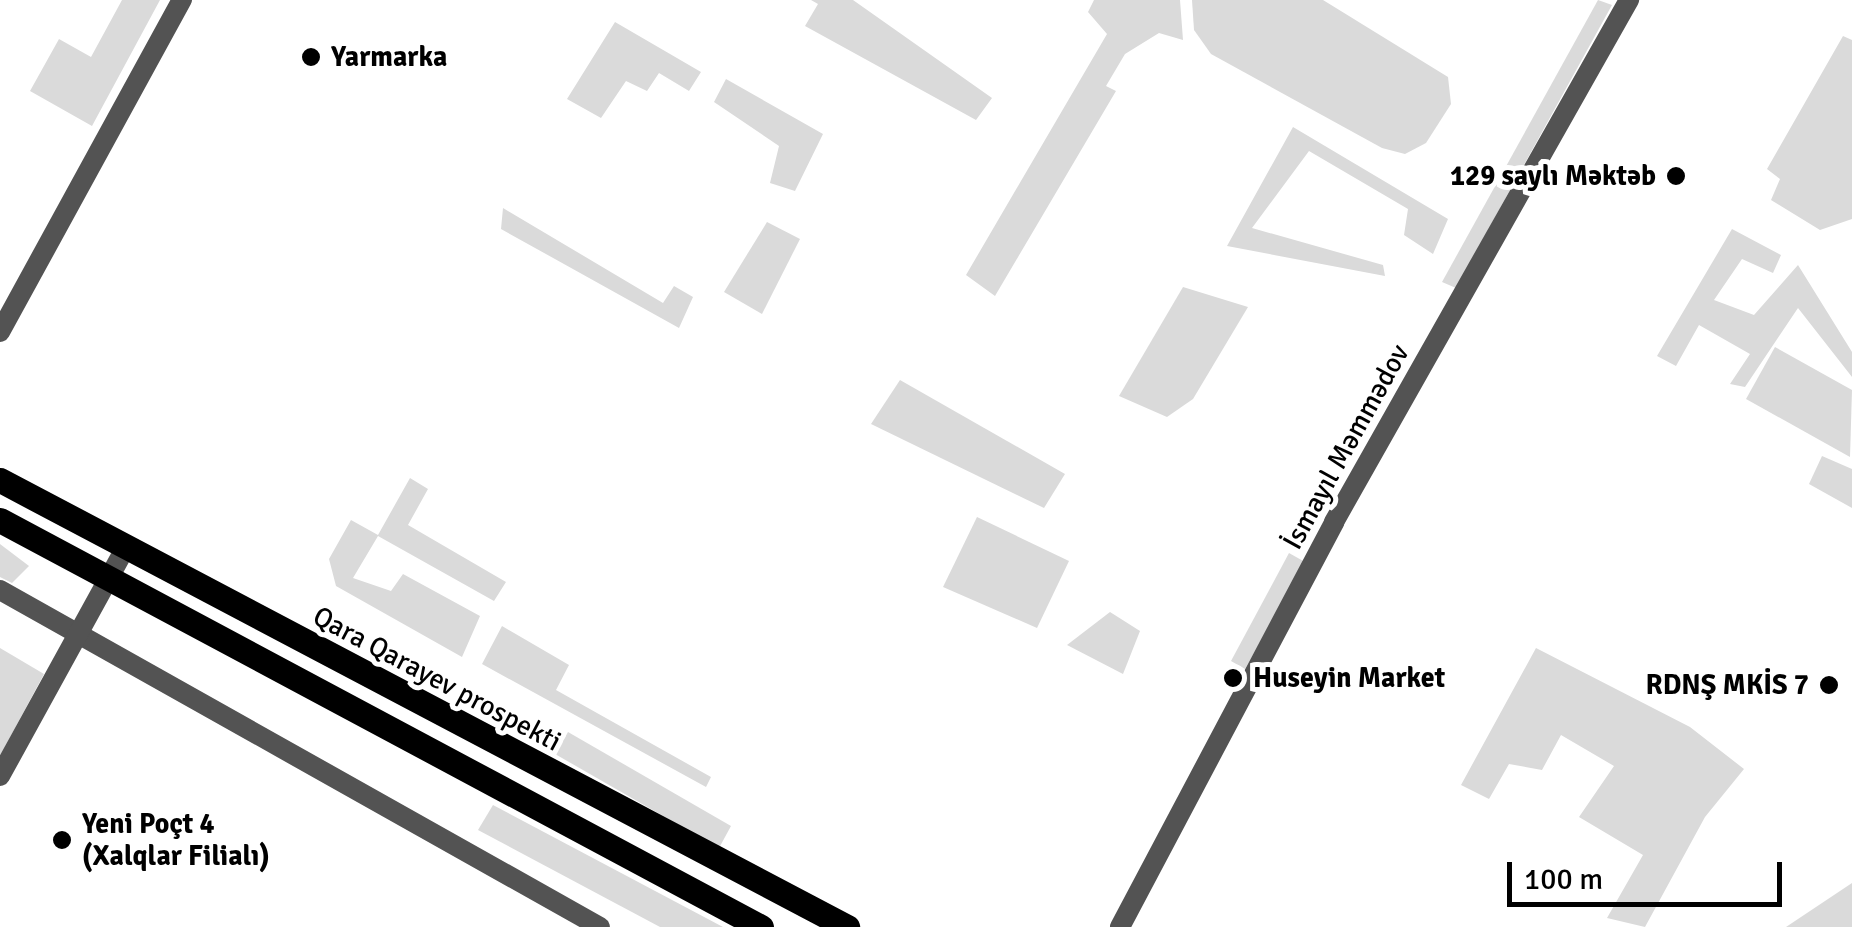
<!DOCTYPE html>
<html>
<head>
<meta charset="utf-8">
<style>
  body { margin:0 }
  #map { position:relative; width:1852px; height:927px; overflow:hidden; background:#fff; font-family:Signika,sans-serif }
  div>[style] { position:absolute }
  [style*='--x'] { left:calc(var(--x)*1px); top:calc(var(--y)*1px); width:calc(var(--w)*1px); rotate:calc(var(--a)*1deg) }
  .green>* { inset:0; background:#dadada }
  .street>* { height:20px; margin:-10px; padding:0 10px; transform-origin:10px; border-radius:10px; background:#535353 }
  .primary>* { height:25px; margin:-12.5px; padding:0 12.5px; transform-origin:12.5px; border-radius:12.5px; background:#000 }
  .dots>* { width:28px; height:28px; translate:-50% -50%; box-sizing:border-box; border:5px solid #fff; border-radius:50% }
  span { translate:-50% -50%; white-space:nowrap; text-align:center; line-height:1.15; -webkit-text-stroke:10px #fff; paint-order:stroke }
  .poi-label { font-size:28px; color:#000; font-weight:700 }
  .left { translate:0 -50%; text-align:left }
  .right { translate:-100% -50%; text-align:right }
  .street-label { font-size:28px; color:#000 }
  .scale { position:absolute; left:1507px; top:862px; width:275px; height:45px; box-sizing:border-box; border:5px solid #000; border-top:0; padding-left:12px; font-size:30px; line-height:35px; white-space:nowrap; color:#000; -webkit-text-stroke:8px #fff; paint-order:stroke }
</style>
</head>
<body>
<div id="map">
  <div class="green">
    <div style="clip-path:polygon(122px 0,160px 0,92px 126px,30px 91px,59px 39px,91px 57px)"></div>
    <div style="clip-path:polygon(811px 0,853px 0,992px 98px,976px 120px,805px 26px,818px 4px)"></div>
    <div style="clip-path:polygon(1094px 0,1180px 0,1183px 40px,1159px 33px,1125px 54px,1106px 86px,1116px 91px,995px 296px,966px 275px,1107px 34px,1088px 12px)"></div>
    <div style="clip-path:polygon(1323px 0,1448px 77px,1451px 104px,1426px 143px,1405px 154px,1382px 148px,1211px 54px,1194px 30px,1192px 0)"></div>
    <div style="clip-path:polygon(1598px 0,1612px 5px,1456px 288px,1442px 282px)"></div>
    <div style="clip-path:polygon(615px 22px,701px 72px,689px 91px,659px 73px,647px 91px,626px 81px,601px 118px,567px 99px)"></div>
    <div style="clip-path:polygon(1843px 36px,1852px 40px,1852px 219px,1820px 230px,1771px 200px,1780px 179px,1767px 169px)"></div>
    <div style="clip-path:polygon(726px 79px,823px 134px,795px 191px,770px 183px,779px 146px,714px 102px)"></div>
    <div style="clip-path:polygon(1293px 127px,1448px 219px,1433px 254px,1404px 235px,1408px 209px,1309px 151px,1252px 228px,1383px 265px,1385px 276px,1227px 246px)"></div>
    <div style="clip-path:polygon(503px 208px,663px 303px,674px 286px,693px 297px,679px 328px,501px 229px)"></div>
    <div style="clip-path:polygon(767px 222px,800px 239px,762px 314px,724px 292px)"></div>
    <div style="clip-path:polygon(1732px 229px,1781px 255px,1773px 273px,1742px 259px,1714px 300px,1754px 315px,1798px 265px,1852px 352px,1852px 377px,1798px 308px,1745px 387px,1730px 384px,1750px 354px,1699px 325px,1676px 366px,1657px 356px)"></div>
    <div style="clip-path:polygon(1183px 287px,1248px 307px,1193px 399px,1167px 417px,1119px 396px)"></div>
    <div style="clip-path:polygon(1775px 347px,1852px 390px,1850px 457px,1746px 399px)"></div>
    <div style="clip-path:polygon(900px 380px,1065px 474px,1044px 508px,871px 424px)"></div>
    <div style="clip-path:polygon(1822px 456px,1852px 469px,1852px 508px,1809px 484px)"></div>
    <div style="clip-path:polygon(410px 478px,428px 489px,408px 525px,506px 582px,494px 601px,378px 536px,353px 578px,391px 591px,403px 574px,480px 616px,462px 657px,336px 586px,329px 559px,351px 520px,378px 535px)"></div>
    <div style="clip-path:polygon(977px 517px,1069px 561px,1037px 628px,943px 587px)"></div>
    <div style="clip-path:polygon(0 544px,29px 566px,12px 583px,0 577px)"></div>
    <div style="clip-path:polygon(1289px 553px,1305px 562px,1245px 669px,1231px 661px)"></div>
    <div style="clip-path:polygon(1110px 612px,1140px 631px,1123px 674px,1067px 645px)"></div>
    <div style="clip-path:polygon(502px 626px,569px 665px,556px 690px,711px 777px,706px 787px,482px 664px)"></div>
    <div style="clip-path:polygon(0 648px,44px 674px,0 756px)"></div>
    <div style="clip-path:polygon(1536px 648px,1690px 727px,1744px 769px,1705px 817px,1645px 927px,1607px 918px,1643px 855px,1579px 817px,1614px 766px,1561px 735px,1542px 770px,1509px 764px,1489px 799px,1461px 785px)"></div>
    <div style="clip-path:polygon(568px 732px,731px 826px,719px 848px,555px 754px)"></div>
    <div style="clip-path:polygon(493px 805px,723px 927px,660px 927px,478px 830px)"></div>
    <div style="clip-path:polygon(1852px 883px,1852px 927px,1786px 927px)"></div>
  </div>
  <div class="street">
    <div style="--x:0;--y:332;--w:379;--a:-61.3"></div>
    <div style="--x:0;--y:590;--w:688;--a:29.32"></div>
    <div style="--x:0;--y:776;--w:259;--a:-61.2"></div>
    <div style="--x:1120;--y:927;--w:458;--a:-62.1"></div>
    <div style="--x:1334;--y:522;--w:600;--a:-60.53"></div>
  </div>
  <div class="primary">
    <div style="--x:0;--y:480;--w:958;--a:27.82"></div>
    <div style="--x:0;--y:520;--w:863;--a:28.14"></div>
  </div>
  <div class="dots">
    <div style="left:311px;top:57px;background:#000"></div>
    <div style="left:1676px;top:176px;background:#000"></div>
    <div style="left:1233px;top:678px;background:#000"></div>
    <div style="left:1829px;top:685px;background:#000"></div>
    <div style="left:62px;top:840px;background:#000"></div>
  </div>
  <div class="poi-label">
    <span class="left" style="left:331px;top:57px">Yarmarka</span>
    <span class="right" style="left:1656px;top:176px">129 saylı Məktəb</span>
    <span class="left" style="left:1253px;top:678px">Huseyin Market</span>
    <span class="right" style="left:1809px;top:685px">RDNŞ MKİS 7</span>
    <span class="left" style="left:82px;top:840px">Yeni Poçt 4<br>(Xalqlar Filialı)</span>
  </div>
  <div class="street-label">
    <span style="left:1346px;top:447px;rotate:-61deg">İsmayıl Məmmədov</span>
    <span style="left:437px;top:679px;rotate:28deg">Qara Qarayev prospekti</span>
  </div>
  <div class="scale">100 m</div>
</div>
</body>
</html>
